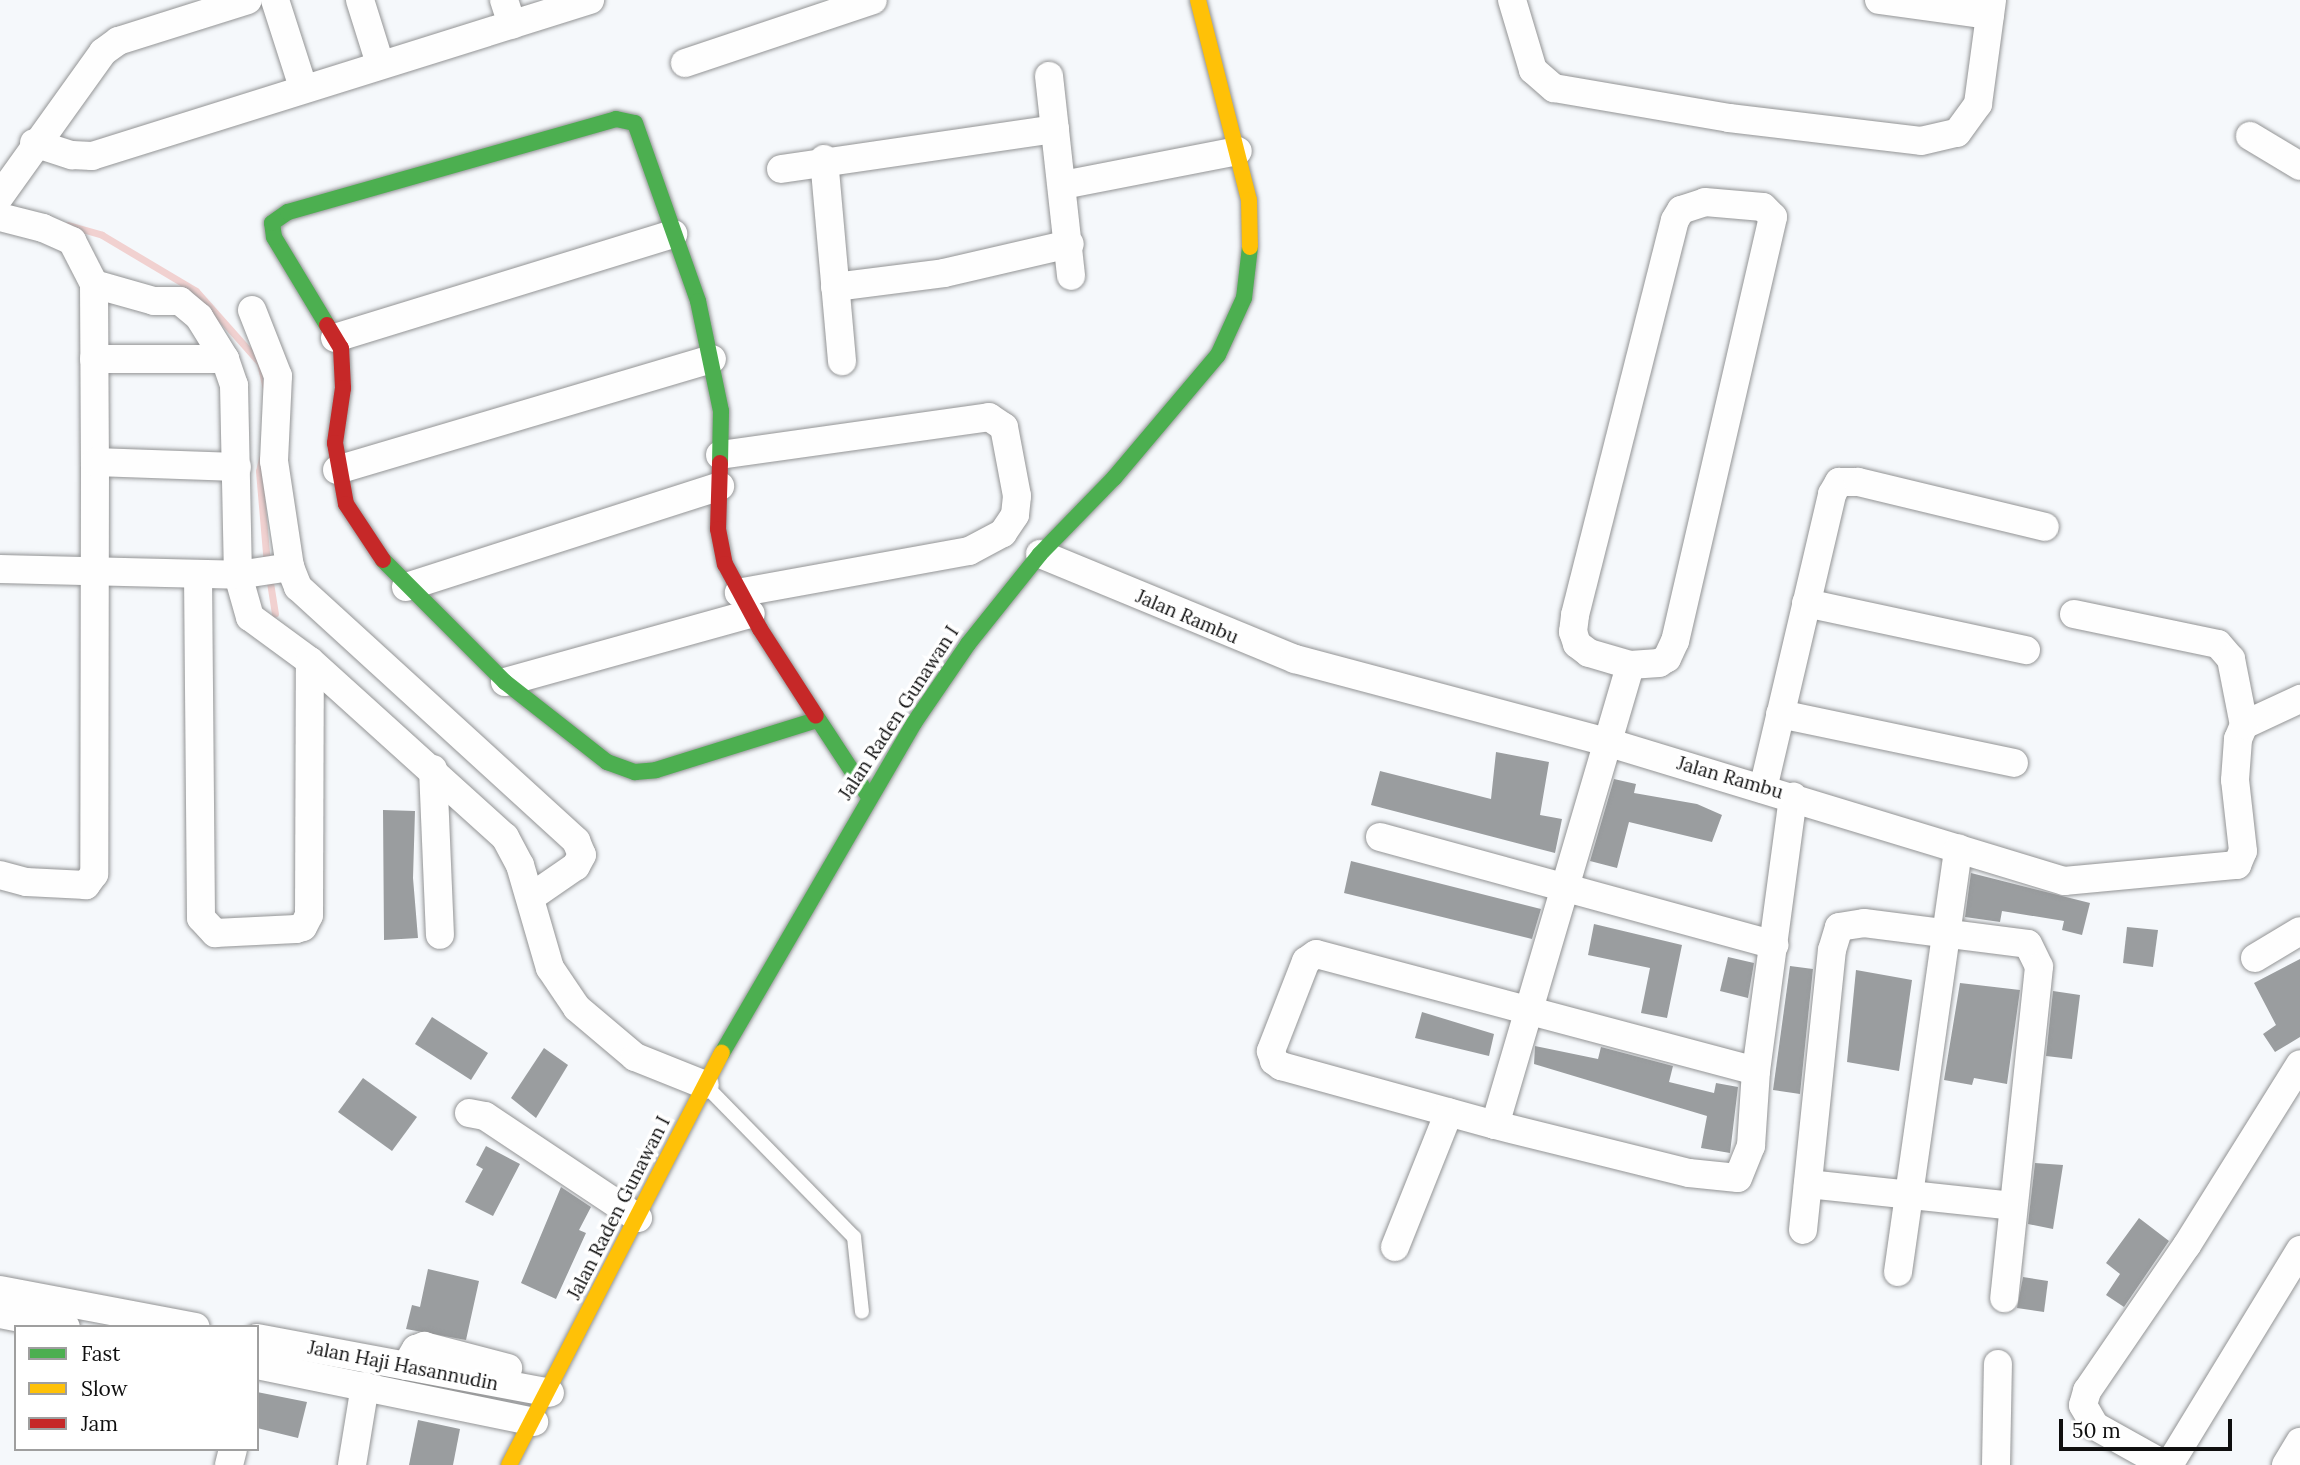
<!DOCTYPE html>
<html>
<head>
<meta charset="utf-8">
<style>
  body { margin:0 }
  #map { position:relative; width:2300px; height:1465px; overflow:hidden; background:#f5f8fb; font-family:Lora,serif }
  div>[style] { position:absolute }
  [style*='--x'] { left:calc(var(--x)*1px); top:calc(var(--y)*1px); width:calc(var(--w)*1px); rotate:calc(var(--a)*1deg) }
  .stream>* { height:7px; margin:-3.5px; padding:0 3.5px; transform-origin:3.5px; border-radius:3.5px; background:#f1d1d0 }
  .building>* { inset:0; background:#9a9d9f }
  .roads { filter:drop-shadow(0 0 2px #939495) drop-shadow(0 0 2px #939495) }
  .lane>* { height:14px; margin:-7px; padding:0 7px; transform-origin:7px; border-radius:7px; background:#fefefe }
  .street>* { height:28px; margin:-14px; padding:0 14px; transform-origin:14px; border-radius:14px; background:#fefefe }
  .fast>* { height:16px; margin:-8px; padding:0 8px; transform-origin:8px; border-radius:8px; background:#4caf50 }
  .slow>* { height:16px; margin:-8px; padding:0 8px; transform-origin:8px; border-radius:8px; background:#ffc107 }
  .jam>* { height:16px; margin:-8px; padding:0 8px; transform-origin:8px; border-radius:8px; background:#c62828 }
  span { translate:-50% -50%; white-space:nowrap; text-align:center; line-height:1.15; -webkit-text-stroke:7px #fff; paint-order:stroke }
  .street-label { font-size:19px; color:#0f0f0f }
  .legend { position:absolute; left:14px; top:1325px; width:245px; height:126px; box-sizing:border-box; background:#fff; border:2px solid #9f9f9f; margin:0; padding:9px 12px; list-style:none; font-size:21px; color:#0f0f0f }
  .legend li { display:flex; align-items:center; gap:14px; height:35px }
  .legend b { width:35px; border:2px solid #9f9f9f }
  .scale { position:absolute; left:2059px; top:1419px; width:173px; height:32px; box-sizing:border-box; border:4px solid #0f0f0f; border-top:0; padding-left:9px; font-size:21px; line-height:24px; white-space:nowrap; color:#0f0f0f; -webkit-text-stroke:5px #fff; paint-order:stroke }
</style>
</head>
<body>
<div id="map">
  <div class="stream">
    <div style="--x:68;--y:225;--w:35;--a:16"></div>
    <div style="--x:102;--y:235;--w:109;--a:30.8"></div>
    <div style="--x:196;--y:291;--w:96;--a:48.4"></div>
    <div style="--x:260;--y:363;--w:26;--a:77"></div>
    <div style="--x:262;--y:458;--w:13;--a:103"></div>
    <div style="--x:259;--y:471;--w:93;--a:85.1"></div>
    <div style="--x:269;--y:576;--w:38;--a:81"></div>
  </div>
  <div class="building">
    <div style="clip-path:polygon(1496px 752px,1549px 762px,1540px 815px,1562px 819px,1555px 853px,1371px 805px,1380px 771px,1491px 799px)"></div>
    <div style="clip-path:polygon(1614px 779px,1636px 784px,1634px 793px,1697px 804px,1722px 815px,1712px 842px,1629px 822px,1617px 868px,1590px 861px)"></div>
    <div style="clip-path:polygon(383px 810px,415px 811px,413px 878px,418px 938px,384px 940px)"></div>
    <div style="clip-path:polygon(1351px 861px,1541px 909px,1532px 939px,1344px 893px)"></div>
    <div style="clip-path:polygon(1971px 873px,2090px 903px,2082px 935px,2062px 930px,2064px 921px,2002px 911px,2000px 922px,1965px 917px)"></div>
    <div style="clip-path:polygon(1594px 924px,1682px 945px,1667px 1018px,1641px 1013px,1650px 968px,1588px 955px)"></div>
    <div style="clip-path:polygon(2127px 927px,2158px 930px,2153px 967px,2123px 963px)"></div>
    <div style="clip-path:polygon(1728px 957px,1754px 963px,1748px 998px,1720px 991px)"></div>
    <div style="clip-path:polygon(2300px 959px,2300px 1037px,2275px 1052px,2263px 1034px,2276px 1025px,2254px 983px)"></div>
    <div style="clip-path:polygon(1790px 966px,1813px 969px,1800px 1094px,1773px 1090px)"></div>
    <div style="clip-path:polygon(1856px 970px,1912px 980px,1899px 1071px,1847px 1062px)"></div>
    <div style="clip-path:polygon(1960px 983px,2020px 990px,2007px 1084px,1974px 1078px,1972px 1085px,1944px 1080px)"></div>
    <div style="clip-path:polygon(2053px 991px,2080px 995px,2072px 1059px,2046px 1056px)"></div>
    <div style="clip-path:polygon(1422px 1012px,1494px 1034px,1489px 1056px,1415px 1038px)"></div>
    <div style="clip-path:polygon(432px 1017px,488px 1053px,471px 1080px,415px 1044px)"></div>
    <div style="clip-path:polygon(1535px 1046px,1598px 1059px,1601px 1047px,1673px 1066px,1669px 1082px,1714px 1093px,1716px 1083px,1738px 1087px,1730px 1153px,1701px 1148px,1707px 1116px,1534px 1064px)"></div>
    <div style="clip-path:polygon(544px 1048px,568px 1065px,536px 1118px,511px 1098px)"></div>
    <div style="clip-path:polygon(363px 1078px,417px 1117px,392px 1151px,338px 1112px)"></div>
    <div style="clip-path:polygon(486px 1146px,520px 1164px,493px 1216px,465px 1202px,483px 1169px,476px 1165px)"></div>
    <div style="clip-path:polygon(2035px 1163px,2063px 1165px,2053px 1229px,2028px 1224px)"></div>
    <div style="clip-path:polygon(561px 1187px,591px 1207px,579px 1230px,586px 1233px,556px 1299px,521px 1283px)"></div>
    <div style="clip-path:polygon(2139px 1218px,2169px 1241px,2124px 1307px,2106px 1295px,2120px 1274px,2106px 1263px)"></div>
    <div style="clip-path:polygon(428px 1269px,479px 1281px,466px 1340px,406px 1329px,412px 1305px,420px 1307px)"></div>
    <div style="clip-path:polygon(2023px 1277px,2048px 1281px,2044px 1312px,2017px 1308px)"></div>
    <div style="clip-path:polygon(257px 1392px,307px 1402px,298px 1438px,257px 1428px)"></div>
    <div style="clip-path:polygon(418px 1420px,460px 1429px,453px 1465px,409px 1465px)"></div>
  </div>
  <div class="roads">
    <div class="lane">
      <div style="--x:707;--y:1087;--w:210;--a:45.6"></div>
      <div style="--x:854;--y:1237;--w:75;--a:83.9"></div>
    </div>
    <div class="street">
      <div style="--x:275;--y:0;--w:91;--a:72.2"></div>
      <div style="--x:360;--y:0;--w:67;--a:72.6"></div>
      <div style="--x:504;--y:0;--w:26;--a:72"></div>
      <div style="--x:1512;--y:0;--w:73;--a:73.3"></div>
      <div style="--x:1533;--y:70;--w:28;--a:41"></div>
      <div style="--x:1554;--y:88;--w:178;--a:9.7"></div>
      <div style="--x:1729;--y:118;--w:193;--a:6.8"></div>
      <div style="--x:1921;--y:141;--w:37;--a:-13"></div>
      <div style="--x:1957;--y:133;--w:36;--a:-54"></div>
      <div style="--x:1978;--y:104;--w:105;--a:-82.3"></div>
      <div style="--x:1879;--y:0;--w:112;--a:7.7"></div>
      <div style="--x:685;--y:63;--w:198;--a:-18.5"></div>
      <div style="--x:1049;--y:76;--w:201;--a:83.7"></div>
      <div style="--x:2250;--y:136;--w:58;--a:31"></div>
      <div style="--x:34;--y:143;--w:40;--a:18"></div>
      <div style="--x:72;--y:155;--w:20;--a:3"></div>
      <div style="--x:92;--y:156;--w:522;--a:-17.39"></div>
      <div style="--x:824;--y:159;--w:203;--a:84.9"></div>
      <div style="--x:781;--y:169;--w:277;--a:-8.3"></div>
      <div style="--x:1063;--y:185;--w:178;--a:-11"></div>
      <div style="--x:0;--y:196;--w:177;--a:-54.4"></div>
      <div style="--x:103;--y:52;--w:19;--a:-36"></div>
      <div style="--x:118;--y:41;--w:136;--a:-17.5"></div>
      <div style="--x:1705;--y:202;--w:58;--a:4.9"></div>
      <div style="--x:1763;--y:207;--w:14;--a:45"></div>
      <div style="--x:1773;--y:217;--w:435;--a:103"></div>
      <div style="--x:1675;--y:641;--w:19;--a:115"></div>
      <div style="--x:1667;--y:658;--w:9;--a:148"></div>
      <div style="--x:1659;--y:663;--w:29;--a:176"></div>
      <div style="--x:1630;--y:665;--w:43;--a:-163.7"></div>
      <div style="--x:1589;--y:653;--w:15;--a:-143"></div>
      <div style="--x:1577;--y:644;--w:13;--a:-108"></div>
      <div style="--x:1573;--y:632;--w:17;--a:-83"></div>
      <div style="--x:1575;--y:615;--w:407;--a:-75.8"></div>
      <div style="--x:1675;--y:220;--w:12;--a:-59"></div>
      <div style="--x:1681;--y:210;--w:25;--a:-18"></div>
      <div style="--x:0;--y:217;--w:44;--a:14.3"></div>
      <div style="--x:43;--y:228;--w:32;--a:24"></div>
      <div style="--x:72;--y:241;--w:48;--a:62.9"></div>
      <div style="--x:94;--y:284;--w:178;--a:89.7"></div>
      <div style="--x:95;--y:462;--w:412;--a:90.1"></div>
      <div style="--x:94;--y:874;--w:14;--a:126"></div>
      <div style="--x:86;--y:885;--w:60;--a:-177.1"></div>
      <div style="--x:26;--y:882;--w:27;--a:-165"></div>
      <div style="--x:94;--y:284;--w:62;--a:15.8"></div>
      <div style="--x:154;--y:301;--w:26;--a:0"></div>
      <div style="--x:180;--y:301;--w:25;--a:40"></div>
      <div style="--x:199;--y:317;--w:49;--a:58.2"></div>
      <div style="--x:225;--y:359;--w:28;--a:71"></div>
      <div style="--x:234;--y:385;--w:190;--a:88.8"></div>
      <div style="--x:238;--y:575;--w:44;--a:74.1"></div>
      <div style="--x:250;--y:617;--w:74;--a:36.3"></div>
      <div style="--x:310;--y:661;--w:263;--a:42.1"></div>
      <div style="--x:505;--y:837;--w:32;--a:62"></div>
      <div style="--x:520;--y:865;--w:107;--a:73.8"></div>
      <div style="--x:550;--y:968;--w:48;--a:56"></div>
      <div style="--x:577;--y:1008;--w:76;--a:40.2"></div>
      <div style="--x:635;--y:1057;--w:75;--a:21.8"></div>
      <div style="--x:835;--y:287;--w:110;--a:-7.3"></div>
      <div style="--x:944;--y:273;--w:129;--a:-13"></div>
      <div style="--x:252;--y:310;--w:71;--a:68.5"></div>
      <div style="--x:278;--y:376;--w:85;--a:92.7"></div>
      <div style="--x:274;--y:461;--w:107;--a:81.4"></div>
      <div style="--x:290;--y:567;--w:22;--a:68"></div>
      <div style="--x:298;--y:587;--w:377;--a:42.4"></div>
      <div style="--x:576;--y:841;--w:15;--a:67"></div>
      <div style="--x:582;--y:855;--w:13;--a:119"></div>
      <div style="--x:576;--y:866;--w:55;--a:145.4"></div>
      <div style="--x:335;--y:338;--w:354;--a:-17.1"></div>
      <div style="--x:94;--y:359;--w:131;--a:0"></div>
      <div style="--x:720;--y:455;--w:272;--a:-8"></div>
      <div style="--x:989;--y:417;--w:18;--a:34"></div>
      <div style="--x:1004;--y:427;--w:70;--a:79.3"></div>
      <div style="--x:1017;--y:496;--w:19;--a:96"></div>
      <div style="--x:1015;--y:515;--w:22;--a:124"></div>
      <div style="--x:1003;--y:533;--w:38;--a:152"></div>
      <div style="--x:969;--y:551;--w:234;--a:169.7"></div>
      <div style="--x:95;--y:462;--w:142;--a:2"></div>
      <div style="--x:337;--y:470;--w:391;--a:-16.5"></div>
      <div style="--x:1040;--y:554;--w:276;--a:22.4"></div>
      <div style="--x:1295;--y:659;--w:326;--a:14.9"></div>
      <div style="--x:1610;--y:743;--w:475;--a:16.9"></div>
      <div style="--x:2064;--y:881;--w:174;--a:-5.3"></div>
      <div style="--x:2237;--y:865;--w:15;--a:-67"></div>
      <div style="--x:2243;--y:851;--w:71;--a:-96.4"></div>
      <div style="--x:2235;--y:780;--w:41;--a:-85.8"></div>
      <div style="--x:2238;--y:739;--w:15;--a:-67"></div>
      <div style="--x:2244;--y:725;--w:62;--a:-24.9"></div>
      <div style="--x:0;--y:569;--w:238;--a:1.4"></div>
      <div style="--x:238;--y:575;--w:53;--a:-8.7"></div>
      <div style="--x:198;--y:574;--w:344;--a:89.5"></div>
      <div style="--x:201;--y:918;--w:21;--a:47"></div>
      <div style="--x:215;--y:933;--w:81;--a:-2.8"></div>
      <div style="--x:296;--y:929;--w:7;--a:-16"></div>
      <div style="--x:303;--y:927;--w:13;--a:-63"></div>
      <div style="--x:309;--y:915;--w:254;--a:-89.8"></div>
      <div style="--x:406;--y:587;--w:330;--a:-17.8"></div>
      <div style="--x:1806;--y:603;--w:225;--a:12.1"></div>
      <div style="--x:2074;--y:614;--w:147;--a:11.8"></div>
      <div style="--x:2218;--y:644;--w:20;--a:49"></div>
      <div style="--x:2231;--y:659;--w:67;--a:78.9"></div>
      <div style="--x:505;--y:682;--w:255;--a:-15.5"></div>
      <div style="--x:1780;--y:714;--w:239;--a:11.8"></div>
      <div style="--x:433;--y:769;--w:166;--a:87.6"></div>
      <div style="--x:1763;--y:789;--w:303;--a:-76.8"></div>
      <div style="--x:1832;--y:494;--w:14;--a:-60"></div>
      <div style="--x:1839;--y:482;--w:19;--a:0"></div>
      <div style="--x:1858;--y:482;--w:192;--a:13.5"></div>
      <div style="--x:1380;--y:837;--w:409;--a:15.3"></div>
      <div style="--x:2255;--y:958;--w:52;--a:-31"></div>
      <div style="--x:1756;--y:1071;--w:455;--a:-165.1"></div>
      <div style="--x:1316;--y:954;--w:12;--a:145"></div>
      <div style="--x:1306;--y:961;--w:97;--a:111.3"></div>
      <div style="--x:1271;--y:1051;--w:10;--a:73"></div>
      <div style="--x:1274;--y:1061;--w:9;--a:36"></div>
      <div style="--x:1281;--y:1066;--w:222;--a:15.4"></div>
      <div style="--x:1495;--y:1125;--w:200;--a:13.9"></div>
      <div style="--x:1689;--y:1173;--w:49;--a:5.8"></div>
      <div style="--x:1738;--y:1178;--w:35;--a:-68"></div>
      <div style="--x:1751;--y:1146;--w:75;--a:-86.2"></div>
      <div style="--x:1756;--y:1071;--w:277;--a:-82.3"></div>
      <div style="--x:469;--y:1113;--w:16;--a:11"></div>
      <div style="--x:485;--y:1116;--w:184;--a:33.7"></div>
      <div style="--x:1495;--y:1125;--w:479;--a:-73.6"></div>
      <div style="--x:1808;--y:1184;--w:206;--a:6.1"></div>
      <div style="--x:1803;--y:1230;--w:281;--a:-84.1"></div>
      <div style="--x:1832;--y:950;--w:24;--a:-73"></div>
      <div style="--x:1839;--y:927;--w:25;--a:-9"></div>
      <div style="--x:1864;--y:923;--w:165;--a:7.3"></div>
      <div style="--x:2028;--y:944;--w:25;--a:64"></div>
      <div style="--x:2039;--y:967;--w:333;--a:96"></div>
      <div style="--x:1395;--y:1247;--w:145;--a:-68.2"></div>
      <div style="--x:1898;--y:1272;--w:428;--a:-81.9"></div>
      <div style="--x:0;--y:1290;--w:199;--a:10.7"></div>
      <div style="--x:0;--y:1314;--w:67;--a:11.1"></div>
      <div style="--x:257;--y:1338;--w:298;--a:10.6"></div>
      <div style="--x:257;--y:1365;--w:283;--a:11.6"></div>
      <div style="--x:406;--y:1366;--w:20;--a:-60"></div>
      <div style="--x:416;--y:1349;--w:9;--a:-21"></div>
      <div style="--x:424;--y:1346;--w:87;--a:14.7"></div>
      <div style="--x:229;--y:1465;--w:16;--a:-76"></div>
      <div style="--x:352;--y:1465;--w:80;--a:-80.7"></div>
      <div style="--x:1996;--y:1465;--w:101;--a:-88.9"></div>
      <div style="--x:2165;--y:1465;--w:80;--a:-150.9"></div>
      <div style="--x:2095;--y:1426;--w:24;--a:-120"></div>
      <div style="--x:2083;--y:1405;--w:15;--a:-74"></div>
      <div style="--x:2087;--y:1391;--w:177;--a:-55.6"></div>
      <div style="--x:2187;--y:1245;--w:213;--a:-58"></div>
      <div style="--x:2169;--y:1465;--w:252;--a:-58.6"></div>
      <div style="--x:2286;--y:1465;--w:27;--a:-59"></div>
    </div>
    <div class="fast">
      <div style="--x:327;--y:325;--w:103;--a:-121.1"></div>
      <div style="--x:274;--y:237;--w:14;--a:-98"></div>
      <div style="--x:272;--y:223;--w:19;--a:-35"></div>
      <div style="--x:288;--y:212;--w:341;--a:-15.8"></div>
      <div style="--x:616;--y:119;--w:19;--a:12"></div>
      <div style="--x:635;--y:123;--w:189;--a:70.5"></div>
      <div style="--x:698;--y:301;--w:112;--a:78.2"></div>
      <div style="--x:721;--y:411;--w:52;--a:91.1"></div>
      <div style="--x:383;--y:560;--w:173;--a:45"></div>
      <div style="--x:505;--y:682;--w:130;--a:38.1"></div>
      <div style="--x:607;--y:762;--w:30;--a:20"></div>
      <div style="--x:635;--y:772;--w:21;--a:-5"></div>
      <div style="--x:656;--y:770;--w:169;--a:-17.3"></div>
      <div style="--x:816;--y:716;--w:97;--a:56.8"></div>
      <div style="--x:722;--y:1053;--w:382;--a:-59.8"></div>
      <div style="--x:914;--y:723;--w:96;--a:-55.6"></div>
      <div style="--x:968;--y:644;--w:115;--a:-51.3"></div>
      <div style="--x:1040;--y:554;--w:106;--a:-45.8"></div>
      <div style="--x:1114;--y:478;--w:161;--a:-49.8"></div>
      <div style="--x:1218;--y:355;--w:63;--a:-65.5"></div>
      <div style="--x:1244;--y:298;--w:51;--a:-83.3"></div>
    </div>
    <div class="slow">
      <div style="--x:1198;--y:0;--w:206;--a:75.7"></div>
      <div style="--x:1249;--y:200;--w:47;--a:88.8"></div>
      <div style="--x:509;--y:1465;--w:464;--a:-62.7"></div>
    </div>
    <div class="jam">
      <div style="--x:327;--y:325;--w:27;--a:59"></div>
      <div style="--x:341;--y:348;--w:40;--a:87.1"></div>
      <div style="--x:343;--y:388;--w:56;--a:98.3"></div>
      <div style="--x:335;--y:443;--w:62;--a:79.8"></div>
      <div style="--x:346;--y:504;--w:67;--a:56.5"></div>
      <div style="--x:720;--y:463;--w:66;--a:91.7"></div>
      <div style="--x:718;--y:529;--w:36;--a:79"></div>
      <div style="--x:725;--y:564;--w:74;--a:61.7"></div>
      <div style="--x:760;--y:629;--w:103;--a:57.2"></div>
    </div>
  </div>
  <div class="street-label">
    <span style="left:1187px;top:617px;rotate:23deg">Jalan Rambu</span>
    <span style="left:899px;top:713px;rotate:-57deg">Jalan Raden Gunawan I</span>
    <span style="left:1730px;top:778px;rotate:16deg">Jalan Rambu</span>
    <span style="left:619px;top:1208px;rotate:-63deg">Jalan Raden Gunawan I</span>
    <span style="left:403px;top:1366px;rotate:11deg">Jalan Haji Hasannudin</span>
  </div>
  <ul class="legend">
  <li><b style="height:9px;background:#4caf50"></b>Fast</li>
  <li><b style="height:9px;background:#ffc107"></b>Slow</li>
  <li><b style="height:9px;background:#c62828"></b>Jam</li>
  </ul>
  <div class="scale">50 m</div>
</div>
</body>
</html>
